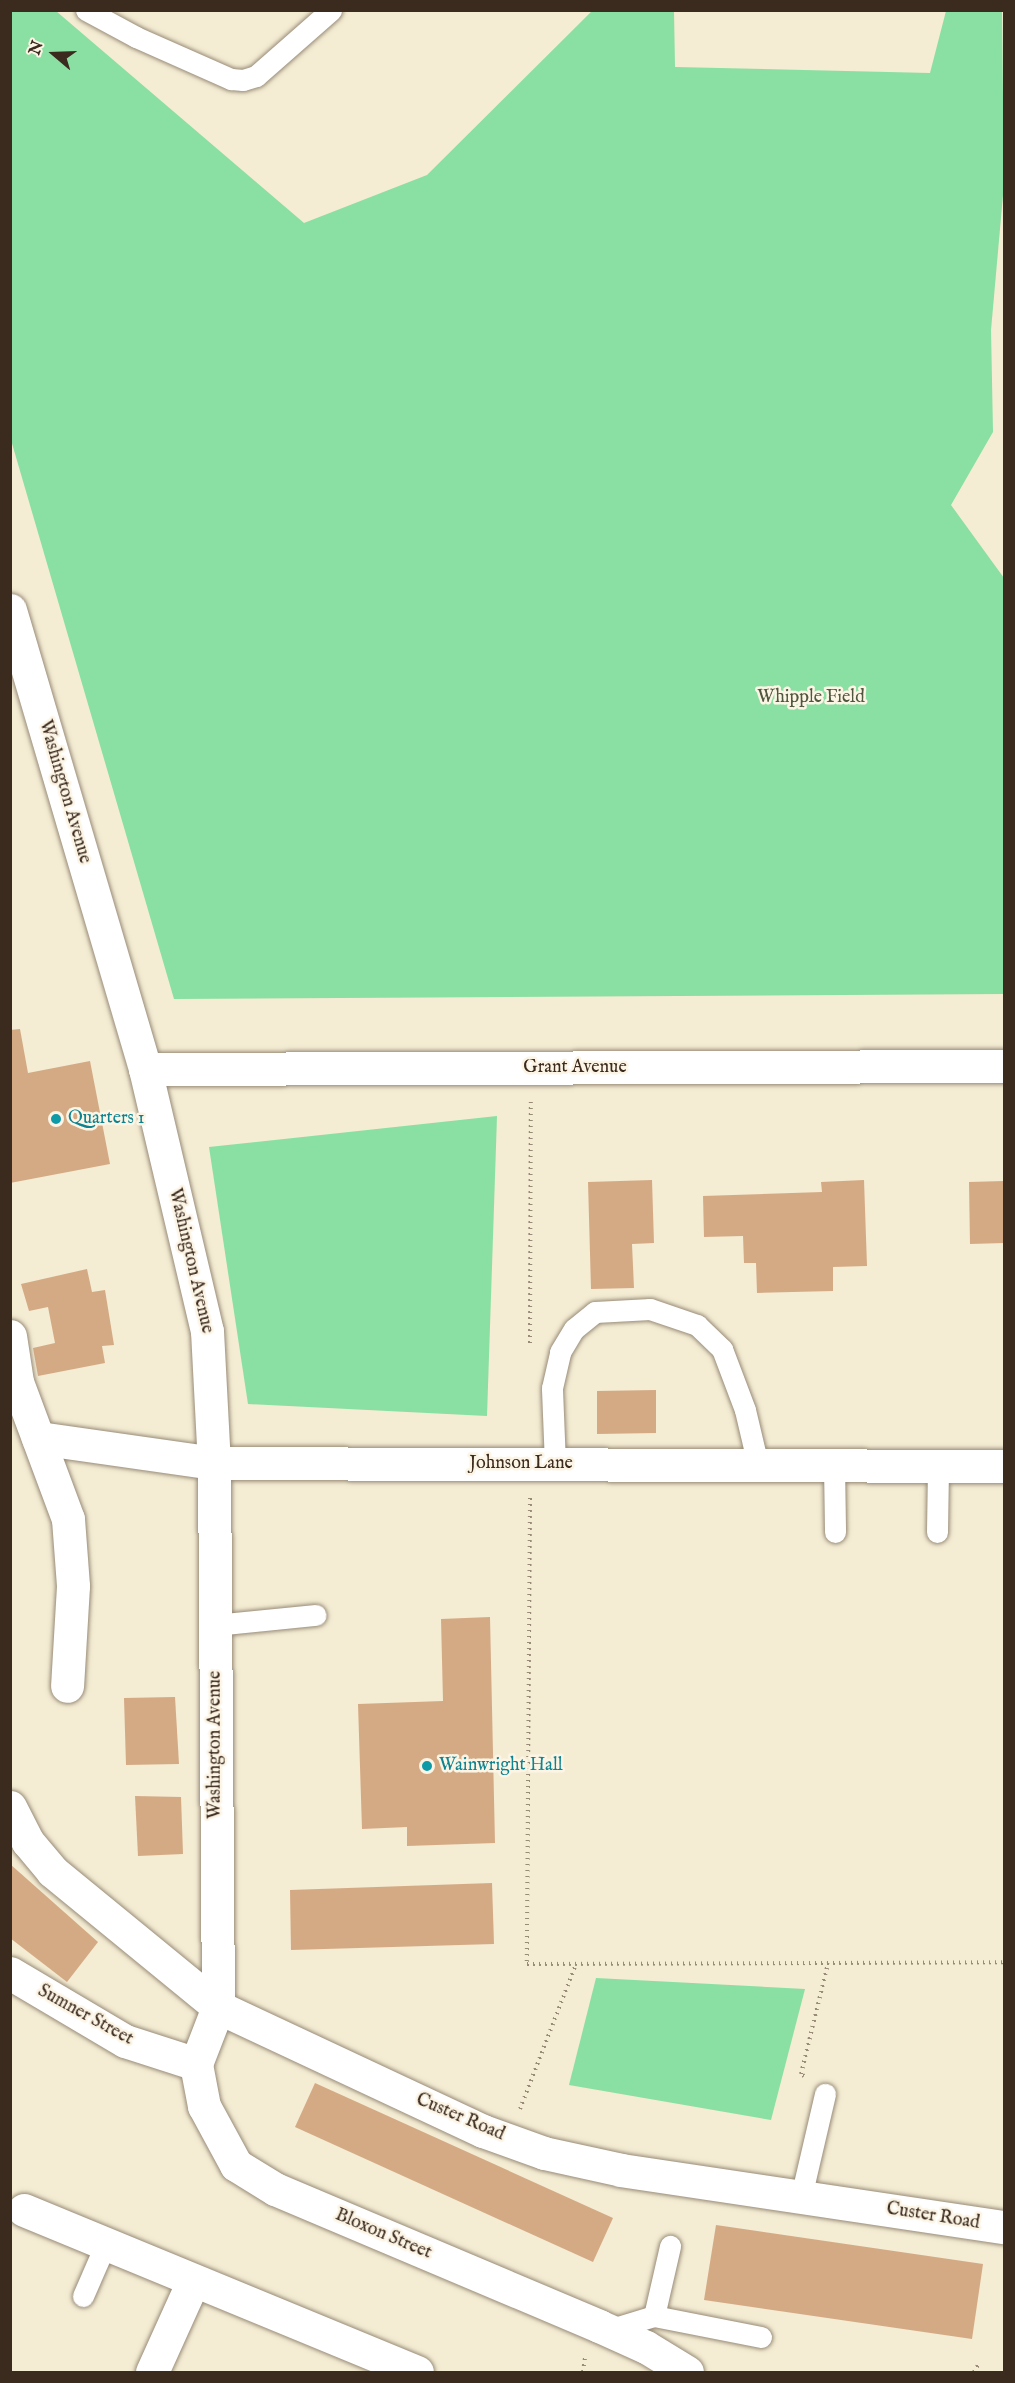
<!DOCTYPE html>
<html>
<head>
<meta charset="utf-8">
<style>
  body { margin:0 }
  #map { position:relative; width:1015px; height:2383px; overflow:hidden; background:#f4ecd3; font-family:"IM FELL English",serif }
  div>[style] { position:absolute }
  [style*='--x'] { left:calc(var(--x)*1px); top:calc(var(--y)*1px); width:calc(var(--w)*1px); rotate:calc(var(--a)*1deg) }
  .green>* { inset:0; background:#8adfa2 }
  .building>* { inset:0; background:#d4aa85 }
  .path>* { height:4px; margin-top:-2px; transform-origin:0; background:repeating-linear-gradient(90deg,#988b78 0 1.5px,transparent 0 6px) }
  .roads { filter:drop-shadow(0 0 2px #988b78) drop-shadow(0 0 2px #988b78) }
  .service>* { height:21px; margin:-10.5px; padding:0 10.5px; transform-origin:10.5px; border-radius:10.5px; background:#fff }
  .minor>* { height:33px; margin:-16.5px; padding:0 16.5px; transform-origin:16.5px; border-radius:16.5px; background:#fff }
  .dots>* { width:16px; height:16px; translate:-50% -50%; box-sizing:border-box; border:3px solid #fcf5e5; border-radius:50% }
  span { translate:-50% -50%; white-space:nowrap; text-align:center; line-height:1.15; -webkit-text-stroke:5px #fcf5e5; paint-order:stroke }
  .park-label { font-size:18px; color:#4f573f }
  .street-label { font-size:18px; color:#3b2a1e }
  .culture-label { font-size:18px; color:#0d838f }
  .left { translate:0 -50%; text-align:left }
  .frame { position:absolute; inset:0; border:12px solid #3b2a1e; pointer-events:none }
  .north { position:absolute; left:24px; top:24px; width:60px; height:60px; -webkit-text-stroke:4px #fcf5e5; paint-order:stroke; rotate:289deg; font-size:16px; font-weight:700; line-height:24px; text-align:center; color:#3b2a1e }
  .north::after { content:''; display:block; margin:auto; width:21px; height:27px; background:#3b2a1e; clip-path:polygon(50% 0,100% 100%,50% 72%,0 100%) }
</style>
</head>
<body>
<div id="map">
  <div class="green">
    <div style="clip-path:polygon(11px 10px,56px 11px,304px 223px,427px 175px,592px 11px,674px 11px,675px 67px,930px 73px,946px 11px,1002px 11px,1004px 184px,991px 330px,993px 432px,951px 505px,1004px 578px,1004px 994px,174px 999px,11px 440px)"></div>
    <div style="clip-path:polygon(497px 1116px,487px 1416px,248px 1404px,209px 1147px)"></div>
    <div style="clip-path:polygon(596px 1978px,805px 1989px,771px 2120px,569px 2085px)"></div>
  </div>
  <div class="building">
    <div style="clip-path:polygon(20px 1029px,28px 1073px,90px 1061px,110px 1164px,10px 1183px,10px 1030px)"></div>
    <div style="clip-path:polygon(652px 1180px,654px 1243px,632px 1244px,634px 1288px,591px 1289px,588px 1182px)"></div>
    <div style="clip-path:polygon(864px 1180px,867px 1266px,833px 1267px,833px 1291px,757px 1293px,756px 1263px,744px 1263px,743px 1236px,704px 1237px,703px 1196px,822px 1192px,821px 1182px)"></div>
    <div style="clip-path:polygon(1004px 1181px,1004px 1243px,970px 1244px,969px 1182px)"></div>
    <div style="clip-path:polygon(87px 1269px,92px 1292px,105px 1290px,114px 1345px,102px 1346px,105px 1363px,38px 1376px,33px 1348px,55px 1343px,48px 1307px,29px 1311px,21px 1284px)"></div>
    <div style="clip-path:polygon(656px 1390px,656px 1433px,597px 1434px,597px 1391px)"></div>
    <div style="clip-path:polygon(490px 1617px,495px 1843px,407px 1846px,407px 1827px,362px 1829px,358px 1704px,443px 1701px,441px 1619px)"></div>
    <div style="clip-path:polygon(175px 1697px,179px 1764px,126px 1765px,124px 1698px)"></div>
    <div style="clip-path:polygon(135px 1796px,181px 1797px,183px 1854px,138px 1856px)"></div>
    <div style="clip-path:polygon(10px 1864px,98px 1942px,67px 1982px,10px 1938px)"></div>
    <div style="clip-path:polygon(492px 1883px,494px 1944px,291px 1950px,290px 1890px)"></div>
    <div style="clip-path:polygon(315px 2083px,613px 2218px,593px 2262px,295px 2127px)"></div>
    <div style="clip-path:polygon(716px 2225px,983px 2264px,972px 2339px,704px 2300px)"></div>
  </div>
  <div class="path">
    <div style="--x:530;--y:1343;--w:241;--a:-89.8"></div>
    <div style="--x:530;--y:1498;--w:466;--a:90.4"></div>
    <div style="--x:527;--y:1964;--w:477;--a:-0.2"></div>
    <div style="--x:804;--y:2076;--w:4;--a:-146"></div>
    <div style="--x:801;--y:2074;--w:114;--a:-76.3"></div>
    <div style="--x:520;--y:2109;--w:155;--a:-68.9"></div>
    <div style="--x:583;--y:2372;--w:14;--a:-82"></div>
    <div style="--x:974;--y:2372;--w:8;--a:-60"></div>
  </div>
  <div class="roads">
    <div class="service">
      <div style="--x:86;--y:10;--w:57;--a:28.4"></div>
      <div style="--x:136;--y:37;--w:104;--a:23.9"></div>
      <div style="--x:231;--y:79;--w:12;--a:5"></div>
      <div style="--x:243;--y:80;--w:14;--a:-17"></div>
      <div style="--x:256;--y:76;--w:100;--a:-41.3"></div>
      <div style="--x:555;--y:1464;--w:76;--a:-92.3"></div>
      <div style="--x:552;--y:1388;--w:37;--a:-77"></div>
      <div style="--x:560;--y:1352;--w:27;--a:-59"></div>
      <div style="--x:574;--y:1329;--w:27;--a:-39"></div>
      <div style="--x:595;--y:1312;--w:55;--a:-3.1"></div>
      <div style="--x:650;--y:1309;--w:50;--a:18.8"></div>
      <div style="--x:697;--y:1325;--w:35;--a:44"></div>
      <div style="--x:722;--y:1349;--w:65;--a:69.3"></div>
      <div style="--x:745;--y:1410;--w:57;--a:76.7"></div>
      <div style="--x:834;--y:1465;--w:67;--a:89.1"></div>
      <div style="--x:937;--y:1532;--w:67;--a:-89.1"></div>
      <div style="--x:215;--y:1625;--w:101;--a:-5.7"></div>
      <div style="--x:801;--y:2197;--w:106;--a:-76.9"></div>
      <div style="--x:83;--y:2296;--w:58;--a:-66.5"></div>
      <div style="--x:654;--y:2316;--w:72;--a:-77.1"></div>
      <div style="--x:608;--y:2330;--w:48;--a:-16.9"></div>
      <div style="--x:654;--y:2316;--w:109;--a:11.1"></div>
    </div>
    <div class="minor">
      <div style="--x:10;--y:610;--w:478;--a:73.6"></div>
      <div style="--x:145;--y:1069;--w:269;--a:76.7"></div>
      <div style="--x:207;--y:1331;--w:132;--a:87"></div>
      <div style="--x:214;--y:1463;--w:544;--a:89.58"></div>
      <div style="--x:218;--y:2007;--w:61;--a:111.1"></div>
      <div style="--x:196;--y:2064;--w:43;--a:79.2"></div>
      <div style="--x:204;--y:2106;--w:67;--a:61.5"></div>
      <div style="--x:236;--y:2165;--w:46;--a:31.6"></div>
      <div style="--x:275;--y:2189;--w:352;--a:22.9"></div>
      <div style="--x:599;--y:2326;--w:51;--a:24.1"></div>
      <div style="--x:646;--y:2347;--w:48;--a:31.4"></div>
      <div style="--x:145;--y:1069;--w:859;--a:-0.2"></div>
      <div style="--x:10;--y:1336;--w:47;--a:81.3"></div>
      <div style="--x:17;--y:1382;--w:146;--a:69.6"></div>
      <div style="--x:68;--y:1519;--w:67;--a:85.7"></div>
      <div style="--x:73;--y:1586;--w:100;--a:93.4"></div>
      <div style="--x:38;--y:1438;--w:178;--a:8.1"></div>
      <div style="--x:214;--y:1463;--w:790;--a:0.22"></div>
      <div style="--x:10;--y:1807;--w:39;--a:63"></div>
      <div style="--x:28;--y:1842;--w:38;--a:50"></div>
      <div style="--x:52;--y:1871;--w:215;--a:39.3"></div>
      <div style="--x:218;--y:2007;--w:293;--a:25.1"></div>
      <div style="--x:483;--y:2131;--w:65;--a:19.8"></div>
      <div style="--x:544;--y:2153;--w:79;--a:12.4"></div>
      <div style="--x:621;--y:2170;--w:387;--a:8.5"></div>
      <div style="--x:10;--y:1973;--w:134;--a:30.6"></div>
      <div style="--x:125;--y:2041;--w:75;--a:17.9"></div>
      <div style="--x:24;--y:2210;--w:425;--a:22.4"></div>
      <div style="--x:152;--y:2372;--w:100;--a:-65.7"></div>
    </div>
  </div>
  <div class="dots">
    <div style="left:56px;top:1119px;background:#0f9aa8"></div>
    <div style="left:427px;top:1766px;background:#0f9aa8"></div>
  </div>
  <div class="park-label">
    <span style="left:811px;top:698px">Whipple Field</span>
  </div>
  <div class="street-label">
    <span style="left:64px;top:792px;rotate:74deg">Washington Avenue</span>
    <span style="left:575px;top:1068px">Grant Avenue</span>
    <span style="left:190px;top:1261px;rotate:77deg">Washington Avenue</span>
    <span style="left:521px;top:1464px">Johnson Lane</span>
    <span style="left:216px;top:1745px;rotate:-90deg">Washington Avenue</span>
    <span style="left:85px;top:2016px;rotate:29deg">Sumner Street</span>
    <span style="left:460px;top:2118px;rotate:23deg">Custer Road</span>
    <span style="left:933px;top:2217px;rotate:9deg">Custer Road</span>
    <span style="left:383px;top:2235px;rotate:23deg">Bloxon Street</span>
  </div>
  <div class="culture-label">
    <span class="left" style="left:68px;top:1119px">Quarters 1</span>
    <span class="left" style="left:439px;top:1766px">Wainwright Hall</span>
  </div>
  <div class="frame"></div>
  <div class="north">N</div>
</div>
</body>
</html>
